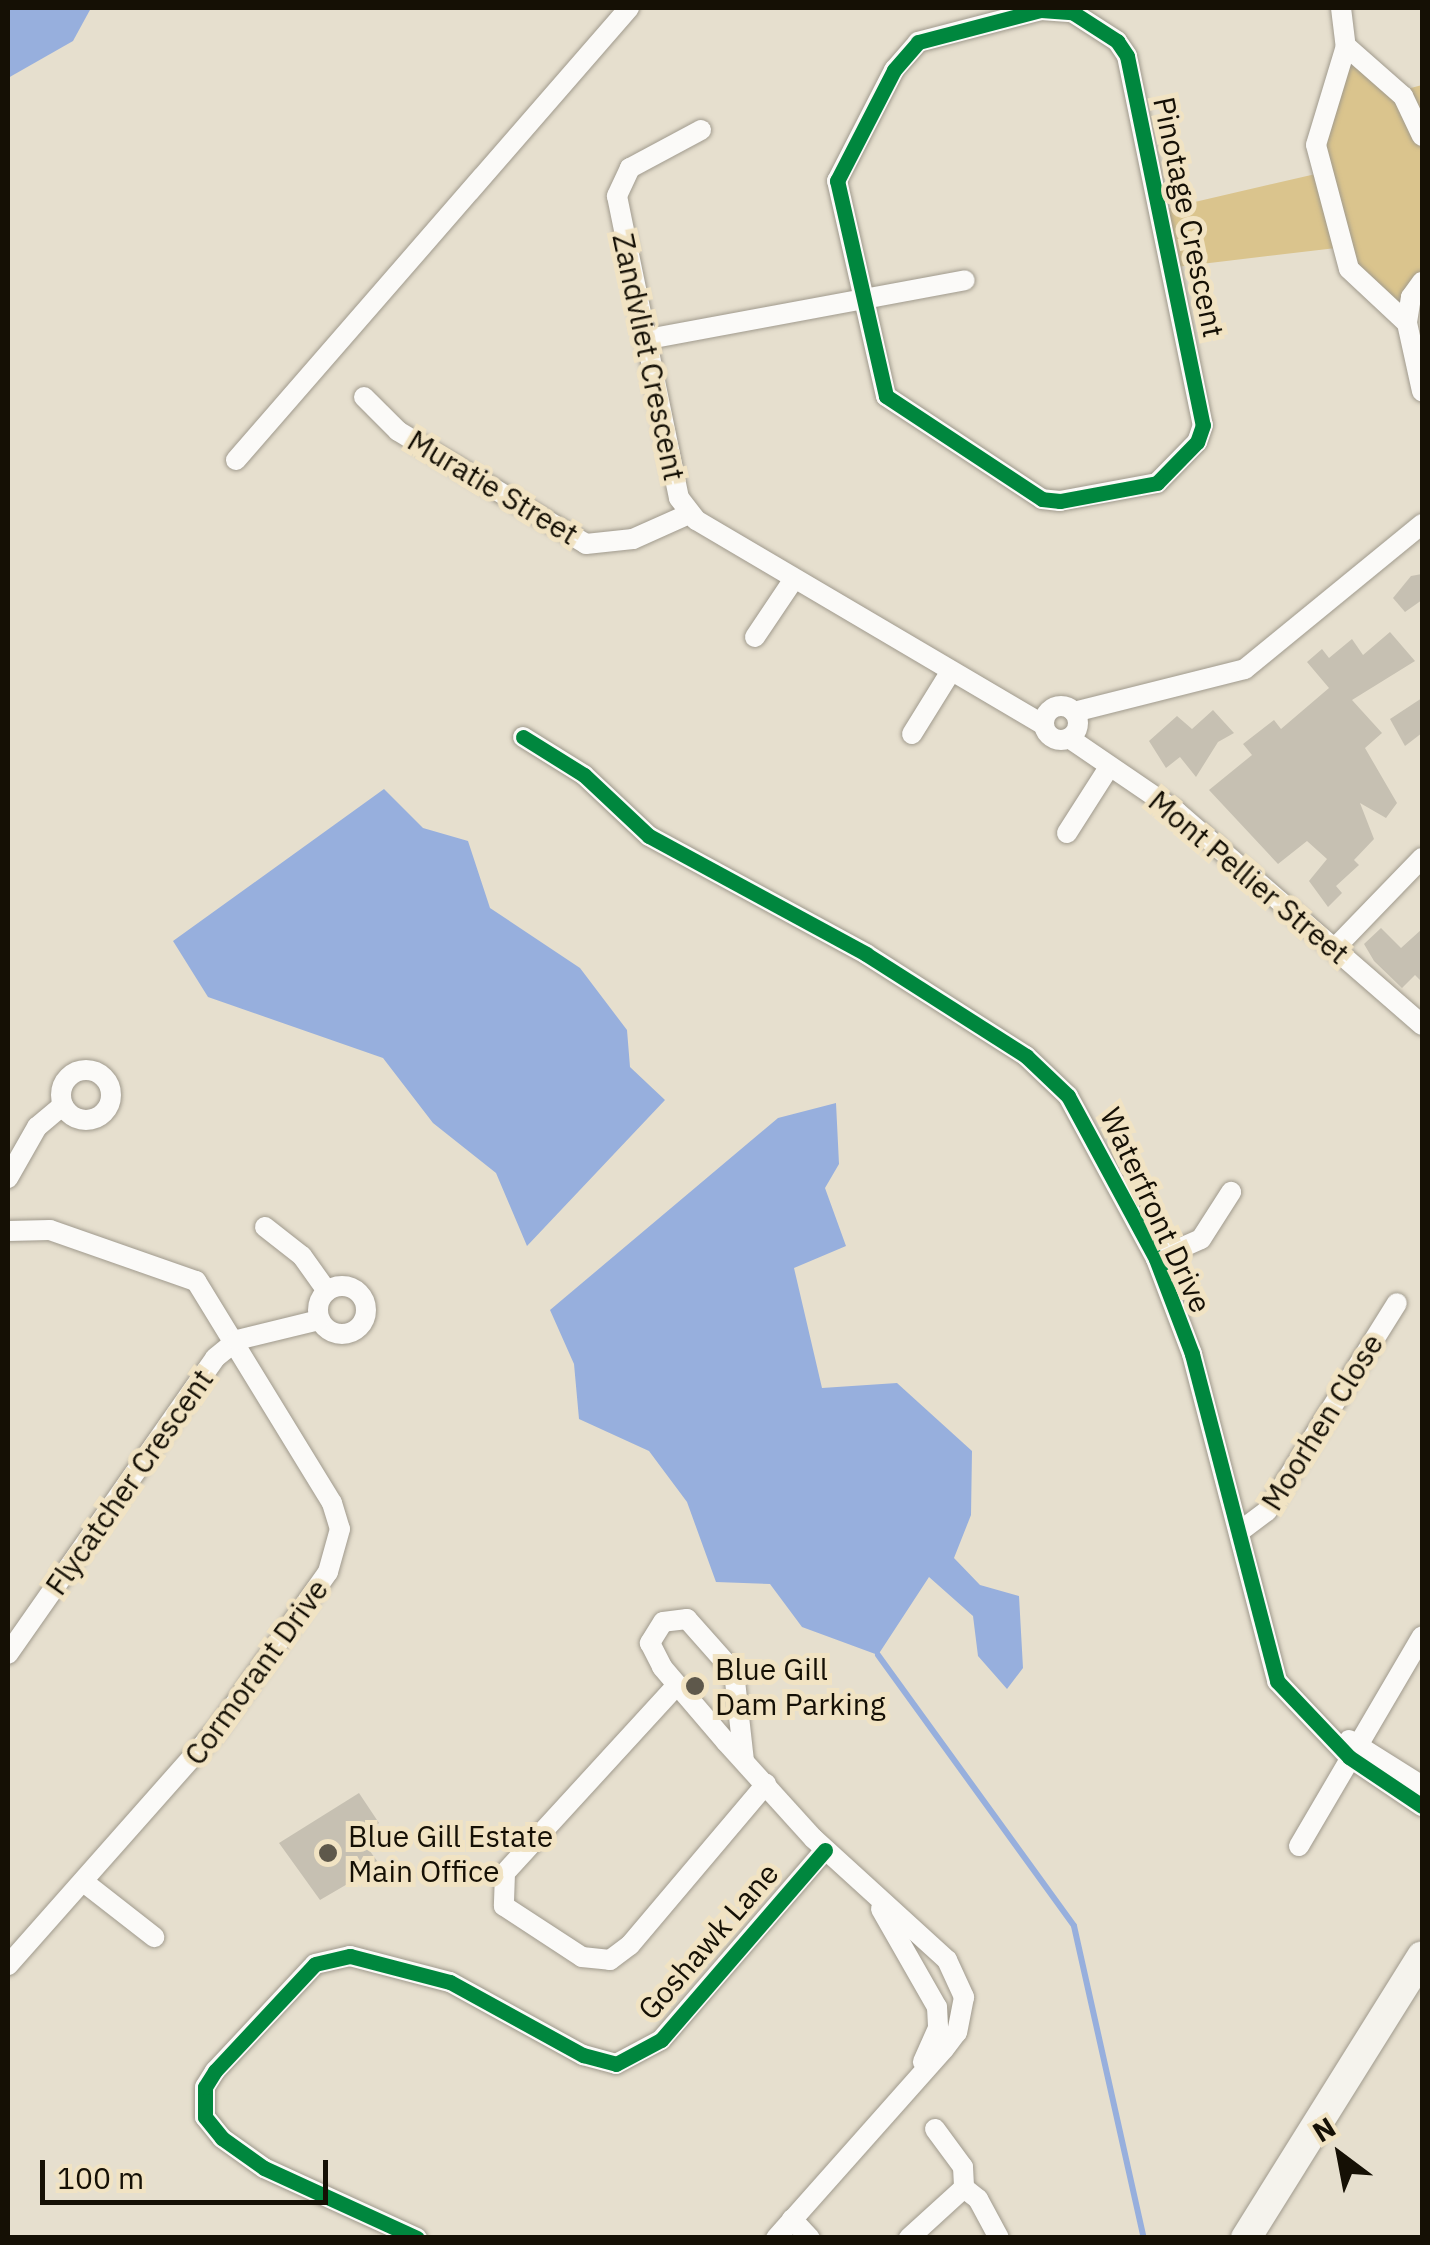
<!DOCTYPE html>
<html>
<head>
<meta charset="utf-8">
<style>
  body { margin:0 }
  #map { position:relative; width:1430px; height:2245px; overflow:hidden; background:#e6dfce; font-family:"IBM Plex Sans",sans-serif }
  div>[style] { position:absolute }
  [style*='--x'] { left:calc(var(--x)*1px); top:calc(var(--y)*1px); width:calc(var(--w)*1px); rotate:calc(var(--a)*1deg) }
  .green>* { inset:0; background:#dac48d }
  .water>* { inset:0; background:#97afdd }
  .stream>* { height:6px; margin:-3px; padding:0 3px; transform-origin:3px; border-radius:3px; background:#97afdd }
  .building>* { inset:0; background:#c6c0b2 }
  .roads { filter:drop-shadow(0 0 2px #a09a8d) drop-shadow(0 0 2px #a09a8d) }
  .street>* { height:20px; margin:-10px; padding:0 10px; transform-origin:10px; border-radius:10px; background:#fbfaf8 }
  .street>.ring { margin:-10px; padding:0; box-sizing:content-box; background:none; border:20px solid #fbfaf8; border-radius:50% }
  .secondary>* { height:30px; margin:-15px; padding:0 15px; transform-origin:15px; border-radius:15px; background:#f5f3ed }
  .cycleway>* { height:15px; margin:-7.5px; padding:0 7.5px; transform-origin:7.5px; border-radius:7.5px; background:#00873e }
  .dots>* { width:28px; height:28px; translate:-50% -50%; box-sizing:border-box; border:5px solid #f1e3c3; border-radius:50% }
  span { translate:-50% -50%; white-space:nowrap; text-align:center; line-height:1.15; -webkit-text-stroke:10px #f1e3c3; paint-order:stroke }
  .street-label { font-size:30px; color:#151005 }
  .poi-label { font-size:30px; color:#151005 }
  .left { translate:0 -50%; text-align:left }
  .frame { position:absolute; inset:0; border:10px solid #151005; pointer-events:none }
  .north { position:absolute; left:1290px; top:2105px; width:100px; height:100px; -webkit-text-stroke:8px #f1e3c3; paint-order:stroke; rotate:328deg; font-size:28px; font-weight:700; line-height:40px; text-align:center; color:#151005 }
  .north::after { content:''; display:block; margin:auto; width:35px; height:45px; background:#151005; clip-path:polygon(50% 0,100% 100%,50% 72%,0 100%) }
  .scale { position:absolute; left:40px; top:2160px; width:288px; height:45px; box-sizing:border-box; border:5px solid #151005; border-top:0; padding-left:12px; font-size:30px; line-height:35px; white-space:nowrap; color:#151005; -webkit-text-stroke:8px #f1e3c3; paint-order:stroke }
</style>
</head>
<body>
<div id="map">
  <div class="green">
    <div style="clip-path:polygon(1351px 65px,1396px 92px,1422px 85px,1422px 287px,1408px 331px,1336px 248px,1168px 268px,1156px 211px,1320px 173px,1325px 103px)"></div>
  </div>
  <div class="water">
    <div style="clip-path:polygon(8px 8px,91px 8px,73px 41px,8px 78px)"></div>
    <div style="clip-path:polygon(384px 789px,423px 828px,468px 841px,490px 908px,580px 968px,627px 1030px,630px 1067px,665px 1100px,527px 1246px,496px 1173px,433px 1123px,383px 1058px,208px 997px,173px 941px)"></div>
    <div style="clip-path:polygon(836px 1103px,839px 1164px,825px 1188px,846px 1246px,794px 1268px,822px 1388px,897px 1383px,972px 1451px,971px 1515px,954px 1558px,980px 1585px,1019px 1596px,1023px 1668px,1007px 1689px,978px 1656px,973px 1616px,929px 1577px,878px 1655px,802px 1627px,770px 1584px,716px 1582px,687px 1502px,649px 1451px,579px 1419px,574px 1364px,550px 1310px,778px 1118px)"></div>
  </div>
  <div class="stream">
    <div style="--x:878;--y:1655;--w:334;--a:54.1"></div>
    <div style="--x:1074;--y:1926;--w:320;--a:77.4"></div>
  </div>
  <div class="building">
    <div style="clip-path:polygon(1422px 574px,1422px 600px,1405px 612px,1393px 598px,1411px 576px)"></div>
    <div style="clip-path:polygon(1390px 632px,1415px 661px,1352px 700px,1382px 733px,1365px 748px,1397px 803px,1386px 818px,1360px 803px,1374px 839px,1354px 860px,1359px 865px,1336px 886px,1342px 893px,1328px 907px,1309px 881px,1327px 859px,1307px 841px,1278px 864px,1209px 790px,1252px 755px,1243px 744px,1274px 720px,1281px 729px,1329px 688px,1307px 662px,1322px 649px,1329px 658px,1352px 639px,1363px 655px)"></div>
    <div style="clip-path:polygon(1422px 698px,1422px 733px,1405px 746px,1390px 719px)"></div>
    <div style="clip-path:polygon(1213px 710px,1234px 733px,1218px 742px,1196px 777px,1180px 757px,1166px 768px,1149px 741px,1177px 716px,1192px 729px)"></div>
    <div style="clip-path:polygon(1381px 928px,1401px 948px,1422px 929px,1422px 982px,1415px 975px,1402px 988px,1374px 961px,1364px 944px)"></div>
    <div style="clip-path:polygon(359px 1793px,379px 1823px,359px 1836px,380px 1865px,320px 1900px,279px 1843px)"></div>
  </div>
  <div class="roads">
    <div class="street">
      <div style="--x:1341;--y:8;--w:38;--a:83"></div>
      <div style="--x:1346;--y:46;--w:103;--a:106.9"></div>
      <div style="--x:1316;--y:145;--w:128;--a:75.1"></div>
      <div style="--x:1349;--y:269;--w:79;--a:43"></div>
      <div style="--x:1041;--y:10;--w:31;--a:4"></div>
      <div style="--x:1072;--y:12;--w:54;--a:32.8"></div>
      <div style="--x:1117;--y:41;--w:18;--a:56"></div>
      <div style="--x:1127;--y:56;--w:377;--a:78.4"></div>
      <div style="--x:1203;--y:425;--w:18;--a:109"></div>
      <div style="--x:1197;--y:442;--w:57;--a:134.3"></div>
      <div style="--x:1157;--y:483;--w:99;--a:169.5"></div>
      <div style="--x:1060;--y:501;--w:18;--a:-174"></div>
      <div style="--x:1042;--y:499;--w:187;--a:-146.6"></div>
      <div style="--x:886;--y:396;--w:221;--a:-102.8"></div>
      <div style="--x:837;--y:181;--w:125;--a:-62.8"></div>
      <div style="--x:894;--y:70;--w:37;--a:-49"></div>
      <div style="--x:918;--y:42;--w:127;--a:-14.6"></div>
      <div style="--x:1346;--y:46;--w:76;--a:41.3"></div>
      <div style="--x:1403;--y:96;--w:44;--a:64.6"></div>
      <div style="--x:701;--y:130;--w:81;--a:151.8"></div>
      <div style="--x:630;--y:168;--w:31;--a:115"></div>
      <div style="--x:617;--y:196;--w:308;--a:78.4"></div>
      <div style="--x:679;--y:498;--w:28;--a:52"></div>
      <div style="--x:696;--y:520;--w:404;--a:30.5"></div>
      <div style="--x:1422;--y:282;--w:19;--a:126"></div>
      <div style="--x:1411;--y:297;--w:26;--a:99"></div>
      <div style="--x:1407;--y:323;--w:70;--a:77.6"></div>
      <div style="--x:648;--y:339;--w:322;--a:-10.5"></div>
      <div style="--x:364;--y:397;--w:48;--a:45"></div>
      <div style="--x:398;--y:431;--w:219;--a:31"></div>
      <div style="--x:586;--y:544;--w:47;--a:-6.1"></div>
      <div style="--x:633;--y:539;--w:61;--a:-24.1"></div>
      <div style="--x:236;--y:460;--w:599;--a:-48.99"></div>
      <div style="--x:755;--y:637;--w:70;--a:-56.1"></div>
      <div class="ring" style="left:1044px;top:706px;width:14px;height:14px"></div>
      <div style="--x:1074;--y:712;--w:176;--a:-14.1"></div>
      <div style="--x:1245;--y:669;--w:229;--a:-39.3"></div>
      <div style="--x:912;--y:734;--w:74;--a:-58.2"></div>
      <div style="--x:523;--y:737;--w:72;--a:31.9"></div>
      <div style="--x:584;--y:775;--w:89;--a:43.2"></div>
      <div style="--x:649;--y:836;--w:247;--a:28.5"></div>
      <div style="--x:866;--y:954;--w:190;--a:32.5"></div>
      <div style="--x:1026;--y:1056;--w:58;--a:43.6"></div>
      <div style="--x:1068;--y:1096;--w:185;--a:61.6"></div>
      <div style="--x:1156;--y:1259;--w:102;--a:69.2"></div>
      <div style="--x:1192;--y:1354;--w:338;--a:75.4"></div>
      <div style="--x:1277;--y:1681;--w:105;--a:46.5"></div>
      <div style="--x:1349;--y:1757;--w:88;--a:33.9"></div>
      <div style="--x:1069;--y:738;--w:130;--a:34.3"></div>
      <div style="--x:1176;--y:811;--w:326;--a:41"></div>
      <div style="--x:1067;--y:833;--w:76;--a:-57.4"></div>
      <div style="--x:1335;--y:948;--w:125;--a:-46"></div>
      <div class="ring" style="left:61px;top:1070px;width:30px;height:30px"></div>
      <div style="--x:8;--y:1178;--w:59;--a:-60.4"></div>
      <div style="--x:37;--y:1127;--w:34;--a:-40"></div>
      <div style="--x:265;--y:1227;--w:47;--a:38.1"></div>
      <div style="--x:302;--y:1256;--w:43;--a:54.5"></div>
      <div style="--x:8;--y:1231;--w:42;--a:-1.4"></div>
      <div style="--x:50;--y:1230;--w:155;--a:19.3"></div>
      <div style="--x:196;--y:1281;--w:260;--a:58.5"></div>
      <div style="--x:332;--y:1503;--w:27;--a:73"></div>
      <div style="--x:340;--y:1529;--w:45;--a:105.6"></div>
      <div style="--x:328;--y:1572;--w:191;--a:125.2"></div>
      <div style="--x:218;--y:1728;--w:317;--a:131.5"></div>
      <div style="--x:1156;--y:1259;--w:49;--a:-24"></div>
      <div style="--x:1201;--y:1239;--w:56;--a:-57.4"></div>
      <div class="ring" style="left:318px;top:1286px;width:28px;height:28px"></div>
      <div style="--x:1239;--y:1532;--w:35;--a:-37"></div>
      <div style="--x:1267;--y:1511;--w:245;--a:-58"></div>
      <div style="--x:8;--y:1654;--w:361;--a:-55"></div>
      <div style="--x:215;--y:1358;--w:28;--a:-39"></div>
      <div style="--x:237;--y:1340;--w:84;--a:-13.7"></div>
      <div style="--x:677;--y:1685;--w:255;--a:132.5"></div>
      <div style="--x:505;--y:1873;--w:33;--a:92"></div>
      <div style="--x:504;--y:1906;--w:93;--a:33.2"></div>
      <div style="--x:582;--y:1957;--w:28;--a:6"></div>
      <div style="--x:610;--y:1960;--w:25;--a:-37"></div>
      <div style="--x:630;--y:1945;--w:211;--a:-49.8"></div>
      <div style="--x:1349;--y:1740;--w:86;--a:32.2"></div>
      <div style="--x:744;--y:1761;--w:90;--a:-96.4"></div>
      <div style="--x:734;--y:1672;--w:71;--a:-131.6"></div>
      <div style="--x:687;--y:1619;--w:24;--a:173"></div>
      <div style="--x:663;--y:1622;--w:25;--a:122"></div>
      <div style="--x:650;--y:1643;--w:27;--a:63"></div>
      <div style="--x:662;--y:1667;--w:99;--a:49.5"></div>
      <div style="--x:726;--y:1742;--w:130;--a:47.8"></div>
      <div style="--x:813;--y:1838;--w:181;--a:42.3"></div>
      <div style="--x:947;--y:1960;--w:41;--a:65.3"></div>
      <div style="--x:964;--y:1997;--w:36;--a:101"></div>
      <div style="--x:957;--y:2032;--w:21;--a:127"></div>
      <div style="--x:944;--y:2049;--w:253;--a:131.6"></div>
      <div style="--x:1299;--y:1846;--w:243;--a:-59.6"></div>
      <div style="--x:85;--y:1883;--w:88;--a:38"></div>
      <div style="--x:881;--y:1909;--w:113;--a:60.3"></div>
      <div style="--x:937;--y:2007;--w:21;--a:87"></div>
      <div style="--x:938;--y:2028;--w:37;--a:114"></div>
      <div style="--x:935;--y:2129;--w:47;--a:53.6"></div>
      <div style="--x:963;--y:2167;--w:21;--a:87"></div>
      <div style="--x:792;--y:2219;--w:26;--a:47"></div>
      <div style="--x:417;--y:2238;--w:168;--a:-155.4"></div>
      <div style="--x:264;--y:2168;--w:52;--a:-144.5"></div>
      <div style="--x:222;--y:2138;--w:27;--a:-129"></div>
      <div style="--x:205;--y:2117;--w:30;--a:-90"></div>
      <div style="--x:205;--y:2087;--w:19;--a:-58"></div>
      <div style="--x:215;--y:2071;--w:146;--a:-46.9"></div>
      <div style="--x:315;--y:1964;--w:36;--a:-13"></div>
      <div style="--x:350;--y:1956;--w:103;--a:14.6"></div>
      <div style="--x:450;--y:1982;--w:152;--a:28.8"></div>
      <div style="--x:583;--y:2055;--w:34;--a:15"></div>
      <div style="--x:616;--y:2064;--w:51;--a:-28.1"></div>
      <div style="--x:661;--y:2040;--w:251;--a:-49.2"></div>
      <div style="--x:909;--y:2238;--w:74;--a:-42.3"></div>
      <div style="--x:964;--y:2188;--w:18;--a:38"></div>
      <div style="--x:978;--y:2199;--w:44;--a:61.7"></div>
    </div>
    <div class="secondary">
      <div style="--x:1246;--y:2238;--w:332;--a:-58"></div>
    </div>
  </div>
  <div class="cycleway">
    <div style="--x:1041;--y:10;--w:31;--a:4"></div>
    <div style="--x:1072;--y:12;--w:54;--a:32.8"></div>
    <div style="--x:1117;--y:41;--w:18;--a:56"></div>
    <div style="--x:1127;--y:56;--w:377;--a:78.4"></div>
    <div style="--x:1203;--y:425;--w:18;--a:109"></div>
    <div style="--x:1197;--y:442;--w:57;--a:134.3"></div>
    <div style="--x:1157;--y:483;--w:99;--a:169.5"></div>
    <div style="--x:1060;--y:501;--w:18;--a:-174"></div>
    <div style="--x:1042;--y:499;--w:187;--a:-146.6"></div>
    <div style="--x:886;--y:396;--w:221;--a:-102.8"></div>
    <div style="--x:837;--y:181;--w:125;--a:-62.8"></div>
    <div style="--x:894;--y:70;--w:37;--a:-49"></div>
    <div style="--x:918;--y:42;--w:127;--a:-14.6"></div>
    <div style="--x:523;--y:737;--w:72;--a:31.9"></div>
    <div style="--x:584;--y:775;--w:89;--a:43.2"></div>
    <div style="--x:649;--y:836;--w:247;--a:28.5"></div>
    <div style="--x:866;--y:954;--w:190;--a:32.5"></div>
    <div style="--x:1026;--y:1056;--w:58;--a:43.6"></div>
    <div style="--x:1068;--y:1096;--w:185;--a:61.6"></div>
    <div style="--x:1156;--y:1259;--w:102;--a:69.2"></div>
    <div style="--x:1192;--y:1354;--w:338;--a:75.4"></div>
    <div style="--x:1277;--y:1681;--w:105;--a:46.5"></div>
    <div style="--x:1349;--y:1757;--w:88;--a:33.9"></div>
    <div style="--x:417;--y:2238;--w:168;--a:-155.4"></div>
    <div style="--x:264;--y:2168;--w:52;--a:-144.5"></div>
    <div style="--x:222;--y:2138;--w:27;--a:-129"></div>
    <div style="--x:205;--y:2117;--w:30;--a:-90"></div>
    <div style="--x:205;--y:2087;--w:19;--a:-58"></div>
    <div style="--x:215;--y:2071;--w:146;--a:-46.9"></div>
    <div style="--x:315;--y:1964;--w:36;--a:-13"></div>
    <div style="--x:350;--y:1956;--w:103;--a:14.6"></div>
    <div style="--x:450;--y:1982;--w:152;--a:28.8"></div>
    <div style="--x:583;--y:2055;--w:34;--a:15"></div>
    <div style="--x:616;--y:2064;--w:51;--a:-28.1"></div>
    <div style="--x:661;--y:2040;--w:251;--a:-49.2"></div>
  </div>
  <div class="dots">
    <div style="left:695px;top:1686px;background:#5e584b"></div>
    <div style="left:328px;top:1853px;background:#5e584b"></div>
  </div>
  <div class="street-label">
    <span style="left:1189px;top:217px;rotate:78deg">Pinotage Crescent</span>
    <span style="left:649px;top:357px;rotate:78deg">Zandvliet Crescent</span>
    <span style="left:493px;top:487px;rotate:31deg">Muratie Street</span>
    <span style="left:1249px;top:877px;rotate:40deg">Mont Pellier Street</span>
    <span style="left:1156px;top:1210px;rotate:65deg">Waterfront Drive</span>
    <span style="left:1322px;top:1422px;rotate:-58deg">Moorhen Close</span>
    <span style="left:129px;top:1482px;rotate:-55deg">Flycatcher Crescent</span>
    <span style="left:256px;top:1672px;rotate:-54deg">Cormorant Drive</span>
    <span style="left:708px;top:1941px;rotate:-49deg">Goshawk Lane</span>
  </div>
  <div class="poi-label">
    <span class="left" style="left:715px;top:1686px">Blue Gill<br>Dam Parking</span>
    <span class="left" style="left:348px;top:1853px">Blue Gill Estate<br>Main Office</span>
  </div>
  <div class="frame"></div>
  <div class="north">N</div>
  <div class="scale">100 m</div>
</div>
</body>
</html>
